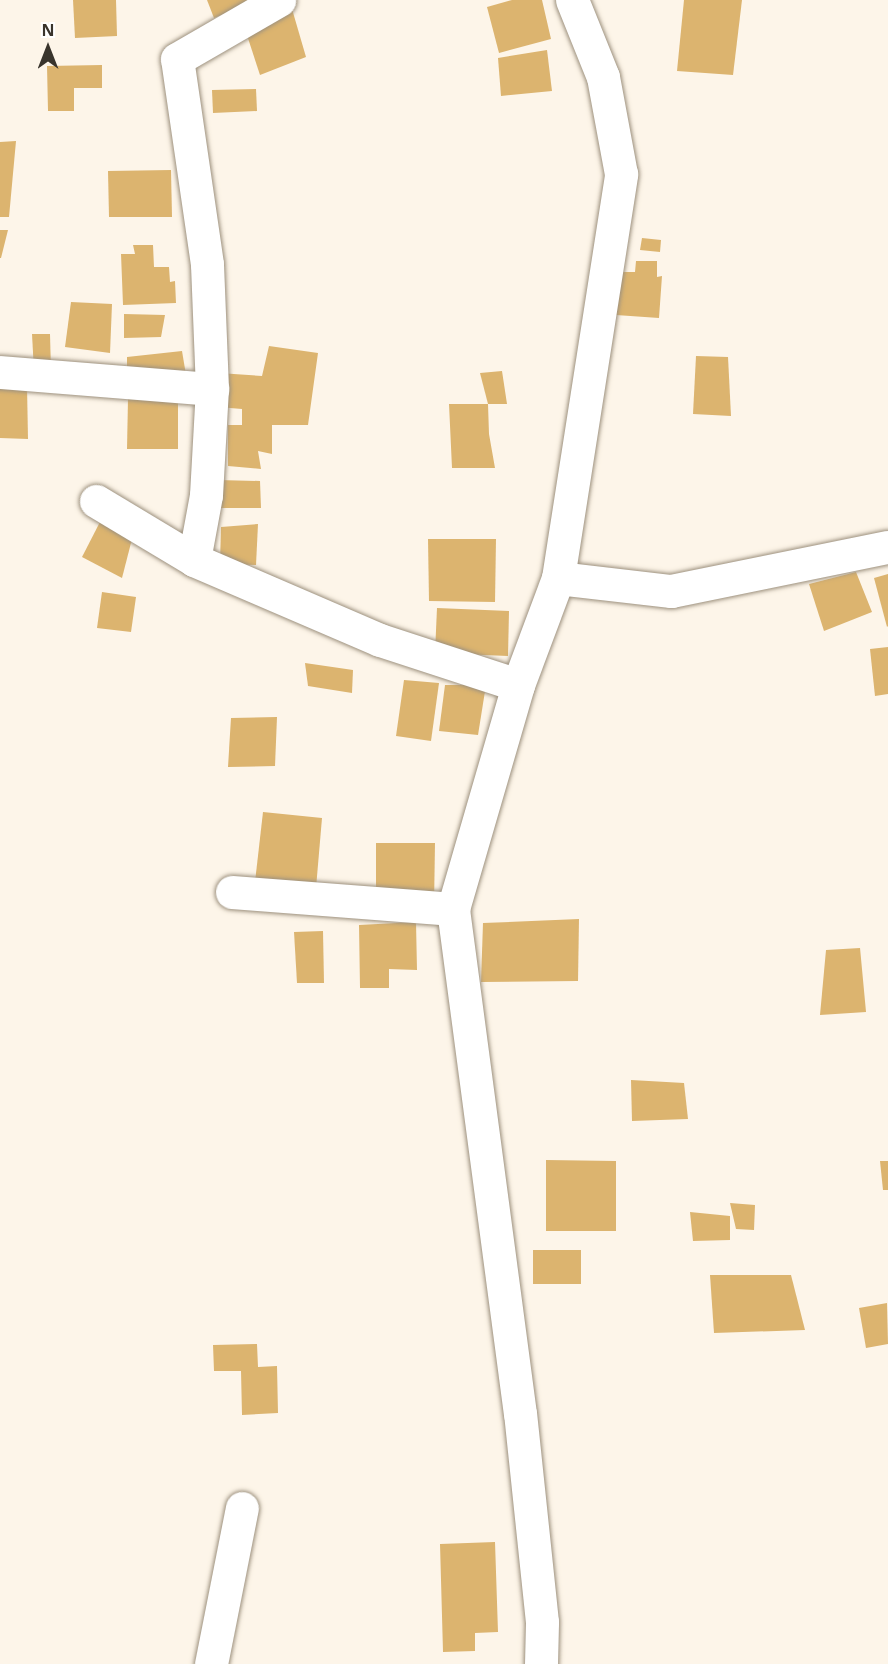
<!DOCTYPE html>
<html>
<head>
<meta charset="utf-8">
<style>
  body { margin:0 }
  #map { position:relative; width:888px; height:1664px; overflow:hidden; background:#fdf5e9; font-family:"Noto Sans",sans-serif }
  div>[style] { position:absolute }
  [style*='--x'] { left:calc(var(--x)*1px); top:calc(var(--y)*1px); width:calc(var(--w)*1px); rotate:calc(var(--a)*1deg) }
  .building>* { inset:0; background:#dcb46f }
  .roads { filter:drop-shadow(0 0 2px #9d917e) drop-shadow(0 0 2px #9d917e) }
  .minor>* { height:33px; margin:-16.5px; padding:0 16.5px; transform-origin:16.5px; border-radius:16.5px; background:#fff }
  span { translate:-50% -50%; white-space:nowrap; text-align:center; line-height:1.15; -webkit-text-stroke:4.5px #fff; paint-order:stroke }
  .north { position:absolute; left:18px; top:18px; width:60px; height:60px; -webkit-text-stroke:4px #fff; paint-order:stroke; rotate:0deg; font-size:16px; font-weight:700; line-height:24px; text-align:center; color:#39342c }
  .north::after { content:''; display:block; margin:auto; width:21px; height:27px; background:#39342c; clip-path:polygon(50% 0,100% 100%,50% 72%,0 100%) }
</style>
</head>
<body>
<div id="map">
  <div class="building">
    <div style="clip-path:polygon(73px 0,116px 0,117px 36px,75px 38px)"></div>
    <div style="clip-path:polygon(207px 0,258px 0,214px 18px)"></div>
    <div style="clip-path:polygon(512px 0,542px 0,551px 39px,499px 53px,487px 7px)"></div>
    <div style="clip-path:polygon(684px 0,742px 0,733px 75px,677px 71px)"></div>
    <div style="clip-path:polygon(292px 9px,306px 57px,260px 75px,243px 23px)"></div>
    <div style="clip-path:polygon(547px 50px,552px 91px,501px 96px,498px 58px)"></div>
    <div style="clip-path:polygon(102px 65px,102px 88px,74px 88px,74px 111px,48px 111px,47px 66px)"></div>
    <div style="clip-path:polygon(256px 89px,257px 111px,213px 113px,212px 90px)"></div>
    <div style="clip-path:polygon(16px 141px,9px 217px,0 217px,0 142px)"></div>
    <div style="clip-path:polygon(171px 170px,172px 217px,109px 217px,108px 171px)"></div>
    <div style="clip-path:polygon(0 230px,8px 230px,1px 258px,0 258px)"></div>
    <div style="clip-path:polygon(642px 238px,661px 240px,660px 252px,640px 250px)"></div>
    <div style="clip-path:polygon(133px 245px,153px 245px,154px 267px,169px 267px,170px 282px,175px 281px,176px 303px,123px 305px,121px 254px,135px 254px)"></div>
    <div style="clip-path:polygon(636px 261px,657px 261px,657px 277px,662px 276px,659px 318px,616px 315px,617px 272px,635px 272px)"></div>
    <div style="clip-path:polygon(71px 302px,112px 304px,110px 353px,65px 347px)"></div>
    <div style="clip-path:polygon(124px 314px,165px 315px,161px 337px,124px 338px)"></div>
    <div style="clip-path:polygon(32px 334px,50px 334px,51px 371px,34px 371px)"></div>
    <div style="clip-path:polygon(269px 346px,318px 353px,308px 425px,272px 425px,272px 454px,258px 451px,261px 469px,228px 466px,228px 425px,242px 425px,242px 409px,218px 407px,219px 373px,262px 376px)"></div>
    <div style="clip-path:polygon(182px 351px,188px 387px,127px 384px,127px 357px)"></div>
    <div style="clip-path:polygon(696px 356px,728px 357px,731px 416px,693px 414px)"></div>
    <div style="clip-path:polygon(502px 371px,507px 404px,488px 404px,480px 373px)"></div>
    <div style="clip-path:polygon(0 385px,27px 386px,28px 439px,0 438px)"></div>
    <div style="clip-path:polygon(128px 399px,178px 400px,178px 449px,127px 449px)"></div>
    <div style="clip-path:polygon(449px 404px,488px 404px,489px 434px,495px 468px,452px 468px)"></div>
    <div style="clip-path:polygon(218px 480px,260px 481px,261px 508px,218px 508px)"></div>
    <div style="clip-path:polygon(101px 520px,132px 539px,122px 578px,82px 557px)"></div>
    <div style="clip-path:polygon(258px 524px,256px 565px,220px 564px,221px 527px)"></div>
    <div style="clip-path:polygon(428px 539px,496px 539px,495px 602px,429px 601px)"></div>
    <div style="clip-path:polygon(856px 572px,872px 612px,824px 631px,809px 584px)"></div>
    <div style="clip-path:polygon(888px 574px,888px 626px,887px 627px,874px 578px)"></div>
    <div style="clip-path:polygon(102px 592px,136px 597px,131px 632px,97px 628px)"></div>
    <div style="clip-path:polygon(437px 608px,509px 611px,508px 656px,435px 653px)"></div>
    <div style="clip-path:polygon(888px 647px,888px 694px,875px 696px,870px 649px)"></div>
    <div style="clip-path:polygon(305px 663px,353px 670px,352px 693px,308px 686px)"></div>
    <div style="clip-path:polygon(404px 680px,439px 683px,431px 741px,396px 736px)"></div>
    <div style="clip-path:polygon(445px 685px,486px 685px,478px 735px,439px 731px)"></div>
    <div style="clip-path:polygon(277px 717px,275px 766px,228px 767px,231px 718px)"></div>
    <div style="clip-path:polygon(263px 812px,322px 818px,316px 888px,255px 882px)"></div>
    <div style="clip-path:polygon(376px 843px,435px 843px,434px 906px,376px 906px)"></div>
    <div style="clip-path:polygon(579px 919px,578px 981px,481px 982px,483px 923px)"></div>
    <div style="clip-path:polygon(416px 922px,417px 970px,389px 969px,389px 988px,360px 988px,359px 925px)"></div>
    <div style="clip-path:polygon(323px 931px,324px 983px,297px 983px,294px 932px)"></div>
    <div style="clip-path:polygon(860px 948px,866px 1012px,820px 1015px,826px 950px)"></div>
    <div style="clip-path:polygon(631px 1080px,684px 1083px,688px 1119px,632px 1121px)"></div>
    <div style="clip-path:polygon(546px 1160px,616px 1161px,616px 1231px,546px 1231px)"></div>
    <div style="clip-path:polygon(880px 1161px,888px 1161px,888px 1190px,883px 1190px)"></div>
    <div style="clip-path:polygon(730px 1203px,755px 1205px,754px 1230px,736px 1229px)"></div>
    <div style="clip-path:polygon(690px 1212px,730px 1216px,730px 1240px,693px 1241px)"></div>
    <div style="clip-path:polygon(533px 1250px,581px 1250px,581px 1284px,533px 1284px)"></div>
    <div style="clip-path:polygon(710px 1275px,791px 1275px,805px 1330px,714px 1333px)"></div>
    <div style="clip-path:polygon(887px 1303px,888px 1344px,866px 1348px,859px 1308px)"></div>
    <div style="clip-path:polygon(257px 1344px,258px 1367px,277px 1366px,278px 1413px,242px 1415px,241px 1371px,214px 1371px,213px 1345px)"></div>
    <div style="clip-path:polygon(495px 1542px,498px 1632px,475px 1633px,475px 1651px,443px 1652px,440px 1544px)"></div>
  </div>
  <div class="roads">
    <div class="minor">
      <div style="--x:0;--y:372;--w:213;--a:4.6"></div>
      <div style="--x:96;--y:501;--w:114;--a:31"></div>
      <div style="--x:194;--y:560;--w:202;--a:23.3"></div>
      <div style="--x:380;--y:640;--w:145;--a:18.1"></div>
      <div style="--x:194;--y:560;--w:66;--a:-79.5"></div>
      <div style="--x:206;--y:495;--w:106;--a:-86.8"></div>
      <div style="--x:212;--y:389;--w:125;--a:-92.3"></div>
      <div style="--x:207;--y:264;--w:207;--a:-98.3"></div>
      <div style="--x:177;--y:59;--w:118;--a:-30"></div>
      <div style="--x:558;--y:578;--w:114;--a:6.6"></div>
      <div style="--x:671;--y:591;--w:221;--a:-11.5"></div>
      <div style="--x:232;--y:892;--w:222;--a:4.4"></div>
      <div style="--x:211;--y:1664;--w:159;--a:-78.8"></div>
      <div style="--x:541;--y:1664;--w:42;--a:-88.6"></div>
      <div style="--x:542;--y:1622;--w:209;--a:-96"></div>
      <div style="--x:520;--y:1414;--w:509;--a:-97.56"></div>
      <div style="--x:453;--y:909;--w:233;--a:-73.8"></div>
      <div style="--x:518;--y:685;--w:114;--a:-69.5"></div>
      <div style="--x:558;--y:578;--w:409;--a:-81.1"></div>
      <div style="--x:621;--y:174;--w:99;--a:-100.5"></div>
      <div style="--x:603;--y:77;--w:83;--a:-111.9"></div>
    </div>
  </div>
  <div class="north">N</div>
</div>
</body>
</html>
